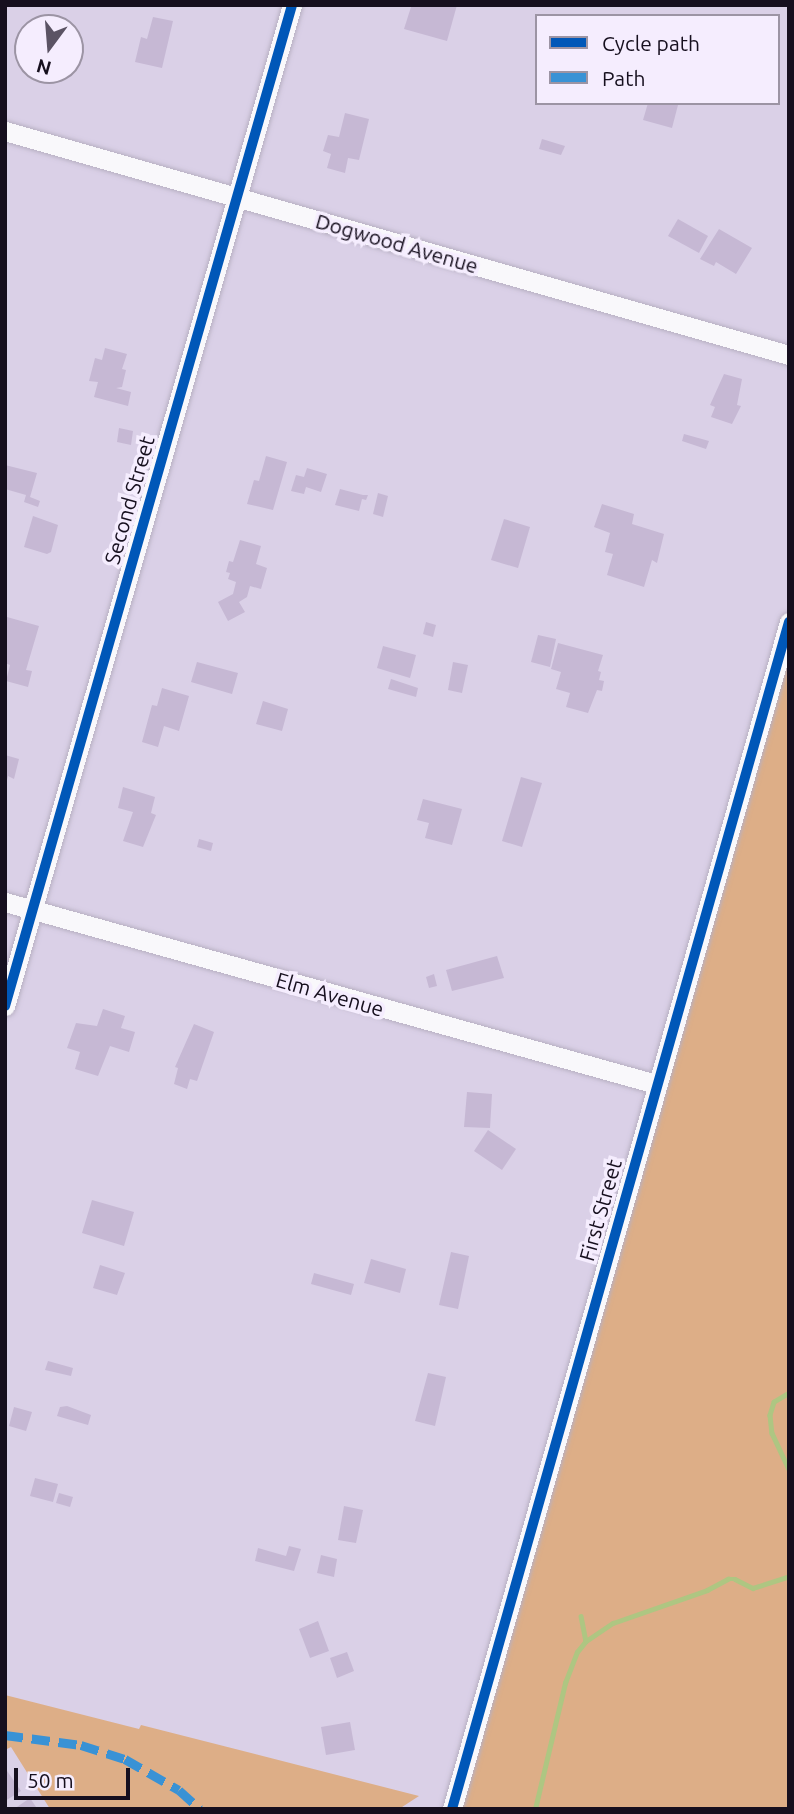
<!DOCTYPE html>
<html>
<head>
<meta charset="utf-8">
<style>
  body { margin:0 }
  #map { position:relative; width:794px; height:1814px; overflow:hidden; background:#dad0e7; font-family:Ubuntu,sans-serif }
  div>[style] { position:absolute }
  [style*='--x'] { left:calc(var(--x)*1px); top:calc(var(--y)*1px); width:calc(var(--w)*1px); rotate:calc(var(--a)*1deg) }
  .green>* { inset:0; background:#ddae87 }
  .stream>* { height:4.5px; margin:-2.25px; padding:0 2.25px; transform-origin:2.25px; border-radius:2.25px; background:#aec682 }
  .building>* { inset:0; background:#c6b8d4 }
  .roads { filter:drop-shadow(0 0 2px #b8b0c2) drop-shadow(0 0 2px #b8b0c2) }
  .minor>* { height:19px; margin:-9.5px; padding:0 9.5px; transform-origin:9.5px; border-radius:9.5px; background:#f9f8fb }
  .quiet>* { height:9px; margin-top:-4.5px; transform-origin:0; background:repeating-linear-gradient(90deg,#3992d5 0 18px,transparent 0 27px) }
  .cycleway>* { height:10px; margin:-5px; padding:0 5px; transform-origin:5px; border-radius:5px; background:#0057b8 }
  span { translate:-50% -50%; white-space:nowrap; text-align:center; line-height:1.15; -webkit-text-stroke:7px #f5edfe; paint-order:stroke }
  .street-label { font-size:21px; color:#160f1e }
  .frame { position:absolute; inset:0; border:7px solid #160f1e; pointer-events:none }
  .legend { position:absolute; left:535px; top:14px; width:245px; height:91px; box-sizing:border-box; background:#f5edfe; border:2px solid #9c94a4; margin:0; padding:9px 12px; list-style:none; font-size:21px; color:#160f1e }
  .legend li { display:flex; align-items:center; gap:14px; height:35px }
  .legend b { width:35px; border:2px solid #9c94a4 }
  .north { position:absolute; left:14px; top:14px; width:70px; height:70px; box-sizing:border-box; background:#f5edfe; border:2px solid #9c94a4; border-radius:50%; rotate:196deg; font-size:19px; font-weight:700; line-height:28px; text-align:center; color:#160f1e }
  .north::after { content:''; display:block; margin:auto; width:24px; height:32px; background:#5b5364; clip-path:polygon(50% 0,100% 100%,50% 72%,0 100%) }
  .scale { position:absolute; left:14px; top:1768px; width:116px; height:32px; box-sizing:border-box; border:4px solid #160f1e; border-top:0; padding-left:9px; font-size:21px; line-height:24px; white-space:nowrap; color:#160f1e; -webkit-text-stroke:5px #f5edfe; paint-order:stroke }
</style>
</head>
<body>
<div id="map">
  <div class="green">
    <div style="clip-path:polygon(789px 656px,789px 1809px,460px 1809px)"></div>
    <div style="clip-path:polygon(5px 1695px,139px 1729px,141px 1725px,419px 1796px,399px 1809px,50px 1809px,11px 1747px,5px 1750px)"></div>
  </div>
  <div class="stream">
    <div style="--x:789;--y:1393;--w:17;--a:149"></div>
    <div style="--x:774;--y:1402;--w:14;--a:107"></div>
    <div style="--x:770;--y:1415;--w:18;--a:84"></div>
    <div style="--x:772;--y:1433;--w:40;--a:65"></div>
    <div style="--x:581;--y:1616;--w:25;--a:79"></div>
    <div style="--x:535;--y:1809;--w:130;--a:-76.6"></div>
    <div style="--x:565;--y:1683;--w:33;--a:-69"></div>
    <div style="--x:577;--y:1652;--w:14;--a:-51"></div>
    <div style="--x:586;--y:1641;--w:32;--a:-34"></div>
    <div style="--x:613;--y:1623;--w:100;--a:-19.3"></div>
    <div style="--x:707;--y:1590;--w:24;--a:-28"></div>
    <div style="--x:728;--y:1579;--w:7;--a:0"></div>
    <div style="--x:735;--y:1579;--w:20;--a:27"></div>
    <div style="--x:753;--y:1588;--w:38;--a:-18"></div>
  </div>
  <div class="building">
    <div style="clip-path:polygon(414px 5px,457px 5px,447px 41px,404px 29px,411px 7px)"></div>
    <div style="clip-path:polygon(153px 17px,173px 21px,162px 68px,135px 62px,141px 37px,147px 39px)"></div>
    <div style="clip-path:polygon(648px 103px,678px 105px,672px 128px,643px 120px)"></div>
    <div style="clip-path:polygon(345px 113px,369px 119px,359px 160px,348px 158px,345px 173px,327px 168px,331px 154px,323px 151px,328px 135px,339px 137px)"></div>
    <div style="clip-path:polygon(542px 139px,565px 146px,561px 155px,539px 149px)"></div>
    <div style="clip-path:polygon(678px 219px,708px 236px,699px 253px,668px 236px)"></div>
    <div style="clip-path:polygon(719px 229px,752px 248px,736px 274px,716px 262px,714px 266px,700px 259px)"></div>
    <div style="clip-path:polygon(105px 348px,127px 354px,122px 369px,126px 370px,122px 387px,116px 388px,131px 392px,128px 406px,94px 397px,98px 382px,89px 381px,95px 358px,102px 360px)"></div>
    <div style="clip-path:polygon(724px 374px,742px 379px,737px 405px,741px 406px,732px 424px,711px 417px,715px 407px,710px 405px)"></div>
    <div style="clip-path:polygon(119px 428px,133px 431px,131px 445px,117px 442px)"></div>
    <div style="clip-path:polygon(684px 434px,709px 441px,706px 449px,682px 441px)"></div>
    <div style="clip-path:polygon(266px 456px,287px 462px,273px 510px,247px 504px,254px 480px,259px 481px)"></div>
    <div style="clip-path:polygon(5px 465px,37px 473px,30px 497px,40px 501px,38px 507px,24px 502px,26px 495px,5px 489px)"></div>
    <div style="clip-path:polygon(307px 468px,327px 474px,321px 492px,306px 487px,304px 494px,291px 491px,296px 475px,304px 477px)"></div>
    <div style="clip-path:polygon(340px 489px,363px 495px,368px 495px,366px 500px,362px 499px,359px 511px,335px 505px)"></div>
    <div style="clip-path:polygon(378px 493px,388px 496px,383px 517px,373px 514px)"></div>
    <div style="clip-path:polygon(602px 504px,634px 514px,632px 524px,664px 534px,657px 563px,652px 560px,644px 587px,607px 575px,613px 554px,605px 552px,610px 533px,594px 527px)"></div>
    <div style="clip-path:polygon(33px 516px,58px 525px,51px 552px,47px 554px,24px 547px)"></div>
    <div style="clip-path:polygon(504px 519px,530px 527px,518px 568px,491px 560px)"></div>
    <div style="clip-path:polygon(240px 540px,261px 546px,256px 564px,267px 568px,261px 589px,250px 586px,247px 597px,239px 602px,245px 612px,228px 621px,218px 602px,233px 594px,236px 582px,228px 579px,230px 573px,226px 572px,229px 561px,233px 562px)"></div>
    <div style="clip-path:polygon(7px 617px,39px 626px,26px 670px,32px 671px,28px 687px,6px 681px,10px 665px,5px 663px)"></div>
    <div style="clip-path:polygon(426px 622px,436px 625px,433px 637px,423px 634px)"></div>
    <div style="clip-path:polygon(538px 635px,556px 639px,550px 667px,531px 662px)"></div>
    <div style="clip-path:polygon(558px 643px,603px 655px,598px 671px,601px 672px,599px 680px,604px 681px,602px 691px,597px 690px,588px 713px,566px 707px,570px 693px,556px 689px,561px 672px,551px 669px)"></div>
    <div style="clip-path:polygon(383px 646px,416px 655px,410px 678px,377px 668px)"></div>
    <div style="clip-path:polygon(197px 662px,238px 673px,232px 694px,191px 682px)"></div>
    <div style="clip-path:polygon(453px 662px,468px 665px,462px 693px,448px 690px)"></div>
    <div style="clip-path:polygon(391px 679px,418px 688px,416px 697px,388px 689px)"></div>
    <div style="clip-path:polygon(162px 688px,189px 696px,179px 731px,164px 726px,158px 747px,142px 742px,152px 705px,157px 706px)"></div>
    <div style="clip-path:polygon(263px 701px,288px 709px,282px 731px,256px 724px)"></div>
    <div style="clip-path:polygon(5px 755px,19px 759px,14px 779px,8px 776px,6px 784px)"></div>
    <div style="clip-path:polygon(521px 777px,542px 783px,522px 847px,502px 841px)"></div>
    <div style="clip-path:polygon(123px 787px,155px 797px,151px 813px,156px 815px,143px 847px,123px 841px,133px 812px,118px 808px)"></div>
    <div style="clip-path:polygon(423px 799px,462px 809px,452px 845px,425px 838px,429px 823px,417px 820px)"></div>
    <div style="clip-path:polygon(199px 839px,213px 843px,211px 851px,197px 847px)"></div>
    <div style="clip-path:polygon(497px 956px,504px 978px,452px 991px,446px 970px)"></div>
    <div style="clip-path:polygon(434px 974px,437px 986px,429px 988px,426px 977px)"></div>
    <div style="clip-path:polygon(103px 1009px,125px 1016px,121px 1028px,135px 1032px,129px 1052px,110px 1046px,98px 1076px,75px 1069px,80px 1052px,67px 1048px,76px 1023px,97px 1026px)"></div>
    <div style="clip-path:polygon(194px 1024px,214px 1032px,197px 1081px,190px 1079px,187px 1089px,174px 1084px,178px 1068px,175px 1067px)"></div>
    <div style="clip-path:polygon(467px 1092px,492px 1094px,490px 1128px,464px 1127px)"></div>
    <div style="clip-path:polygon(488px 1130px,516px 1149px,502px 1170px,474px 1151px)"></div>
    <div style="clip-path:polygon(92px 1200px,134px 1212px,124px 1246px,82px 1233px)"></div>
    <div style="clip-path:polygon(451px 1252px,469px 1256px,458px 1309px,439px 1305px)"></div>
    <div style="clip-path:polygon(371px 1259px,406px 1269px,400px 1293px,364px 1283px)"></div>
    <div style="clip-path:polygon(100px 1265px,125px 1273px,117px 1295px,93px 1288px)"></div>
    <div style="clip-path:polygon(314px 1273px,354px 1284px,351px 1295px,311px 1284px)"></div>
    <div style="clip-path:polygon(48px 1361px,73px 1368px,71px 1376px,45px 1370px)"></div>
    <div style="clip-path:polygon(428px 1373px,446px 1377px,435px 1426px,415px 1421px)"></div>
    <div style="clip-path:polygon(67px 1406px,91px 1415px,88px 1425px,57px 1416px,60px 1407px)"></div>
    <div style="clip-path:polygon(14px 1407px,32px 1412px,26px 1431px,9px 1426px)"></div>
    <div style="clip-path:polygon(35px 1478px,58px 1484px,53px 1502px,30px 1496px)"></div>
    <div style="clip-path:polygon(59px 1493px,73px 1497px,70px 1507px,56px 1503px)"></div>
    <div style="clip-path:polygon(344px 1506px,363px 1510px,356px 1543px,338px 1540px)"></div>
    <div style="clip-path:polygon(289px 1546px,301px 1549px,294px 1571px,255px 1561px,258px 1548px,286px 1556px)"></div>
    <div style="clip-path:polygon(321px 1555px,337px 1559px,334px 1577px,317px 1573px)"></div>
    <div style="clip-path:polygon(318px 1621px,329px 1651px,310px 1658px,299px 1629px)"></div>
    <div style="clip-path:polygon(347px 1652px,354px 1671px,337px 1678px,330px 1658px)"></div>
    <div style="clip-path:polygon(350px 1722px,355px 1750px,326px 1755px,321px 1727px)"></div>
    <div style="clip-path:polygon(5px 1768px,21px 1791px,5px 1801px)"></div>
    <div style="clip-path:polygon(30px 1798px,36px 1807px,14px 1809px)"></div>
  </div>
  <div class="roads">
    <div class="minor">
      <div style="--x:5;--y:131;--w:815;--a:15.95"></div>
      <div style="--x:5;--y:902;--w:676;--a:15.62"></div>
      <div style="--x:5;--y:1006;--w:1041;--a:-74"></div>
      <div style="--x:452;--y:1809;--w:1234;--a:-74.15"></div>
    </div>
  </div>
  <div class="quiet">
    <div style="--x:5;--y:1735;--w:77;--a:7.5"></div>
    <div style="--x:81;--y:1745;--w:46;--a:17.7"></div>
    <div style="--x:125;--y:1759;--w:62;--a:29.9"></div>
    <div style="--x:179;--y:1790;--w:28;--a:42"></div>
  </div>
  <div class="cycleway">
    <div style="--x:5;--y:1006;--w:1041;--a:-74"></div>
    <div style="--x:452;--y:1809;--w:1234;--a:-74.15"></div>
  </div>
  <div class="street-label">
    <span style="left:397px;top:243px;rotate:16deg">Dogwood Avenue</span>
    <span style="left:129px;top:500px;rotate:-74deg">Second Street</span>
    <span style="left:330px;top:994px;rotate:16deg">Elm Avenue</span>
    <span style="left:600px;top:1210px;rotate:-74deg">First Street</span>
  </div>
  <div class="frame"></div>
  <ul class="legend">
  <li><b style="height:9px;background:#0057b8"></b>Cycle path</li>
  <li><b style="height:9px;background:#3992d5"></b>Path</li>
  </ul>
  <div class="north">N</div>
  <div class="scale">50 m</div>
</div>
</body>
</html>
